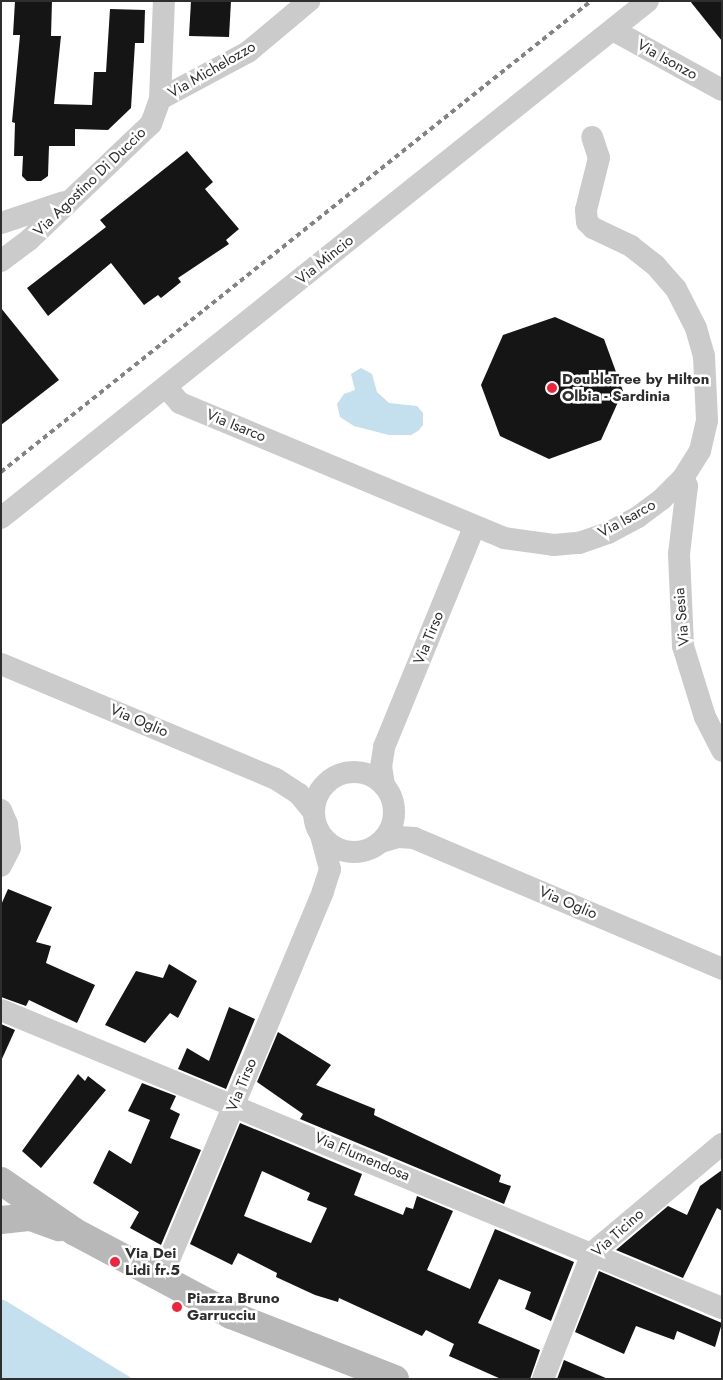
<!DOCTYPE html>
<html>
<head>
<meta charset="utf-8">
<style>
  body { margin:0 }
  #map { position:relative; width:723px; height:1380px; overflow:hidden; background:#fff; font-family:Jost,sans-serif }
  div>[style] { position:absolute }
  [style*='--x'] { left:calc(var(--x)*1px); top:calc(var(--y)*1px); width:calc(var(--w)*1px); rotate:calc(var(--a)*1deg) }
  .water>* { inset:0; background:#c4dfee }
  .building>* { inset:0; background:#151515 }
  .minor>* { height:22px; margin:-11px; padding:0 11px; transform-origin:11px; border-radius:11px; background:#cbcbcb }
  .minor>.ring { margin:-11px; padding:0; box-sizing:content-box; background:none; border:22px solid #cbcbcb; border-radius:50% }
  .secondary>* { height:28px; margin:-14px; padding:0 14px; transform-origin:14px; border-radius:14px; background:#b8b8b8 }
  .rail>* { height:4px; margin-top:-2px; transform-origin:0; background:repeating-linear-gradient(90deg,#838383 0 5px,transparent 0 9px) }
  .dots>* { width:14px; height:14px; translate:-50% -50%; box-sizing:border-box; border:2px solid #fff; border-radius:50% }
  span { translate:-50% -50%; white-space:nowrap; text-align:center; line-height:1.15; -webkit-text-stroke:5px #fff; paint-order:stroke }
  .street-label { font-size:15px; color:#2e2e2e }
  .poi-label { font-size:15px; color:#2e2e2e; font-weight:700 }
  .left { translate:0 -50%; text-align:left }
  .frame { position:absolute; inset:0; border:2px solid #2e2e2e; pointer-events:none }
</style>
</head>
<body>
<div id="map">
  <div class="water">
    <div style="clip-path:polygon(361px 368px,372px 374px,377px 392px,389px 403px,417px 406px,423px 413px,423px 425px,418px 431px,411px 435px,389px 435px,354px 426px,340px 417px,337px 404px,344px 394px,355px 390px,351px 374px)"></div>
    <div style="clip-path:polygon(1px 1299px,6px 1301px,133px 1379px,1px 1379px)"></div>
  </div>
  <div class="building">
    <div style="clip-path:polygon(15px 1px,52px 1px,51px 36px,61px 36px,54px 104px,92px 105px,94px 72px,106px 72px,110px 9px,145px 10px,144px 43px,135px 43px,131px 108px,108px 130px,75px 129px,75px 146px,49px 146px,48px 176px,41px 181px,27px 181px,22px 176px,23px 156px,14px 156px,15px 123px,12px 122px,20px 35px,13px 35px)"></div>
    <div style="clip-path:polygon(191px 1px,231px 1px,229px 37px,189px 36px)"></div>
    <div style="clip-path:polygon(690px 1px,722px 1px,722px 41px)"></div>
    <div style="clip-path:polygon(187px 151px,213px 182px,205px 189px,239px 229px,226px 240px,229px 244px,178px 278px,181px 282px,161px 298px,158px 295px,144px 305px,111px 263px,48px 316px,27px 288px,106px 227px,100px 220px)"></div>
    <div style="clip-path:polygon(1px 308px,59px 380px,1px 425px)"></div>
    <div style="clip-path:polygon(555px 317px,604px 339px,623px 391px,601px 440px,549px 459px,500px 436px,481px 385px,503px 335px)"></div>
    <div style="clip-path:polygon(8px 889px,52px 907px,36px 942px,51px 946px,46px 963px,95px 985px,77px 1023px,29px 1000px,26px 1006px,1px 997px,1px 905px)"></div>
    <div style="clip-path:polygon(169px 964px,197px 981px,178px 1018px,170px 1013px,145px 1043px,105px 1025px,136px 971px,163px 978px)"></div>
    <div style="clip-path:polygon(229px 1007px,255px 1019px,226px 1089px,178px 1069px,187px 1048px,209px 1061px)"></div>
    <div style="clip-path:polygon(1px 1024px,15px 1030px,1px 1061px)"></div>
    <div style="clip-path:polygon(278px 1032px,331px 1065px,316px 1085px,375px 1109px,374px 1115px,501px 1175px,499px 1182px,511px 1186px,504px 1204px,300px 1119px,303px 1114px,257px 1082px)"></div>
    <div style="clip-path:polygon(78px 1074px,85px 1081px,88px 1076px,106px 1090px,41px 1168px,22px 1151px)"></div>
    <div style="clip-path:polygon(142px 1083px,176px 1096px,170px 1109px,180px 1114px,170px 1138px,201px 1150px,161px 1245px,130px 1228px,139px 1212px,93px 1183px,109px 1150px,131px 1164px,150px 1120px,128px 1111px)"></div>
    <div style="clip-path:polygon(evenodd,240px 1123px,362px 1174px,354px 1195px,403px 1215px,406px 1207px,413px 1209px,417px 1196px,453px 1211px,427px 1270px,470px 1289px,495px 1229px,574px 1262px,551px 1321px,525px 1309px,531px 1292px,499px 1279px,478px 1323px,540px 1350px,530px 1379px,501px 1379px,449px 1356px,454px 1344px,426px 1330px,422px 1336px,339px 1298px,338px 1302px,315px 1295px,276px 1277px,277px 1273px,238px 1253px,232px 1265px,190px 1244px,240px 1123px,262px 1171px,310px 1193px,307px 1200px,327px 1208px,311px 1243px,244px 1216px,262px 1171px)"></div>
    <div style="clip-path:polygon(722px 1170px,722px 1211px,717px 1208px,683px 1278px,616px 1250px,668px 1206px,687px 1215px,700px 1186px)"></div>
    <div style="clip-path:polygon(599px 1271px,722px 1323px,715px 1347px,677px 1331px,674px 1340px,636px 1326px,624px 1354px,575px 1332px)"></div>
    <div style="clip-path:polygon(564px 1360px,608px 1379px,557px 1379px)"></div>
  </div>
  <div class="minor">
    <div style="--x:613;--y:30;--w:124;--a:28.8"></div>
    <div style="--x:160;--y:99;--w:100;--a:-28.1"></div>
    <div style="--x:248;--y:52;--w:80;--a:-39.9"></div>
    <div style="--x:1;--y:223;--w:66;--a:-18.4"></div>
    <div style="--x:1;--y:261;--w:35;--a:-37"></div>
    <div style="--x:29;--y:240;--w:168;--a:-43.6"></div>
    <div style="--x:151;--y:124;--w:27;--a:-70"></div>
    <div style="--x:160;--y:99;--w:98;--a:-87.7"></div>
    <div style="--x:166;--y:387;--w:21;--a:49"></div>
    <div style="--x:180;--y:403;--w:351;--a:22.6"></div>
    <div style="--x:504;--y:538;--w:50;--a:8"></div>
    <div style="--x:554;--y:545;--w:25;--a:-5"></div>
    <div style="--x:579;--y:543;--w:31;--a:-19"></div>
    <div style="--x:608;--y:533;--w:34;--a:-28"></div>
    <div style="--x:638;--y:517;--w:30;--a:-37"></div>
    <div style="--x:662;--y:499;--w:30;--a:-45"></div>
    <div style="--x:683;--y:478;--w:32;--a:-58"></div>
    <div style="--x:700;--y:451;--w:32;--a:-77"></div>
    <div style="--x:707;--y:420;--w:64;--a:-92.7"></div>
    <div style="--x:704;--y:356;--w:29;--a:-106"></div>
    <div style="--x:696;--y:328;--w:44;--a:-117.1"></div>
    <div style="--x:676;--y:289;--w:32;--a:-131"></div>
    <div style="--x:655;--y:265;--w:31;--a:-142"></div>
    <div style="--x:631;--y:246;--w:42;--a:-154.7"></div>
    <div style="--x:593;--y:228;--w:8;--a:-135"></div>
    <div style="--x:587;--y:222;--w:12;--a:-95"></div>
    <div style="--x:586;--y:210;--w:54;--a:-76"></div>
    <div style="--x:599;--y:158;--w:22;--a:-108"></div>
    <div style="--x:683;--y:478;--w:9;--a:63"></div>
    <div style="--x:687;--y:486;--w:68;--a:96.7"></div>
    <div style="--x:679;--y:554;--w:92;--a:87.5"></div>
    <div style="--x:683;--y:646;--w:74;--a:72.8"></div>
    <div style="--x:705;--y:717;--w:38;--a:63"></div>
    <div style="--x:1;--y:518;--w:828;--a:-38.63"></div>
    <div style="--x:1;--y:664;--w:298;--a:22.7"></div>
    <div style="--x:276;--y:779;--w:27;--a:33"></div>
    <div style="--x:299;--y:794;--w:22;--a:51"></div>
    <div class="ring" style="left:314px;top:772px;width:58px;height:58px"></div>
    <div style="--x:384;--y:785;--w:18;--a:-99"></div>
    <div style="--x:381;--y:767;--w:20;--a:-81"></div>
    <div style="--x:384;--y:747;--w:237;--a:-67.7"></div>
    <div style="--x:1;--y:810;--w:15;--a:67"></div>
    <div style="--x:7;--y:824;--w:24;--a:83"></div>
    <div style="--x:10;--y:848;--w:20;--a:117"></div>
    <div style="--x:381;--y:842;--w:19;--a:-16"></div>
    <div style="--x:399;--y:837;--w:15;--a:4"></div>
    <div style="--x:414;--y:838;--w:335;--a:23"></div>
    <div style="--x:1;--y:1010;--w:780;--a:22.46"></div>
    <div style="--x:161;--y:1279;--w:420;--a:-67.3"></div>
    <div style="--x:323;--y:891;--w:23;--a:-72"></div>
    <div style="--x:330;--y:869;--w:35;--a:-105"></div>
    <div style="--x:543;--y:1379;--w:135;--a:-68.7"></div>
    <div style="--x:592;--y:1253;--w:170;--a:-40"></div>
  </div>
  <div class="secondary">
    <div style="--x:1;--y:1181;--w:90;--a:34.6"></div>
    <div style="--x:75;--y:1232;--w:177;--a:28"></div>
    <div style="--x:231;--y:1315;--w:176;--a:21.3"></div>
    <div style="--x:1;--y:1220;--w:30;--a:-6"></div>
    <div style="--x:31;--y:1217;--w:30;--a:20"></div>
  </div>
  <div class="rail">
    <div style="--x:1;--y:472;--w:755;--a:-38.6"></div>
  </div>
  <div class="dots">
    <div style="left:552px;top:388px;background:#f2223a"></div>
    <div style="left:115px;top:1262px;background:#f2223a"></div>
    <div style="left:177px;top:1307px;background:#f2223a"></div>
  </div>
  <div class="street-label">
    <span style="left:667px;top:60px;rotate:29deg">Via Isonzo</span>
    <span style="left:212px;top:70px;rotate:-30deg">Via Michelozzo</span>
    <span style="left:90px;top:182px;rotate:-44deg">Via Agostino Di Duccio</span>
    <span style="left:325px;top:260px;rotate:-39deg">Via Mincio</span>
    <span style="left:236px;top:426px;rotate:22deg">Via Isarco</span>
    <span style="left:627px;top:519px;rotate:-29deg">Via Isarco</span>
    <span style="left:682px;top:617px;rotate:-95deg">Via Sesia</span>
    <span style="left:429px;top:638px;rotate:-68deg">Via Tirso</span>
    <span style="left:139px;top:721px;rotate:23deg">Via Oglio</span>
    <span style="left:568px;top:903px;rotate:23deg">Via Oglio</span>
    <span style="left:242px;top:1085px;rotate:-68deg">Via Tirso</span>
    <span style="left:362px;top:1157px;rotate:23deg">Via Flumendosa</span>
    <span style="left:618px;top:1233px;rotate:-42deg">Via Ticino</span>
  </div>
  <div class="poi-label">
    <span class="left" style="left:562px;top:388px">DoubleTree by Hilton<br>Olbia - Sardinia</span>
    <span class="left" style="left:125px;top:1262px">Via Dei<br>Lidi fr.5</span>
    <span class="left" style="left:187px;top:1307px">Piazza Bruno<br>Garrucciu</span>
  </div>
  <div class="frame"></div>
</div>
</body>
</html>
